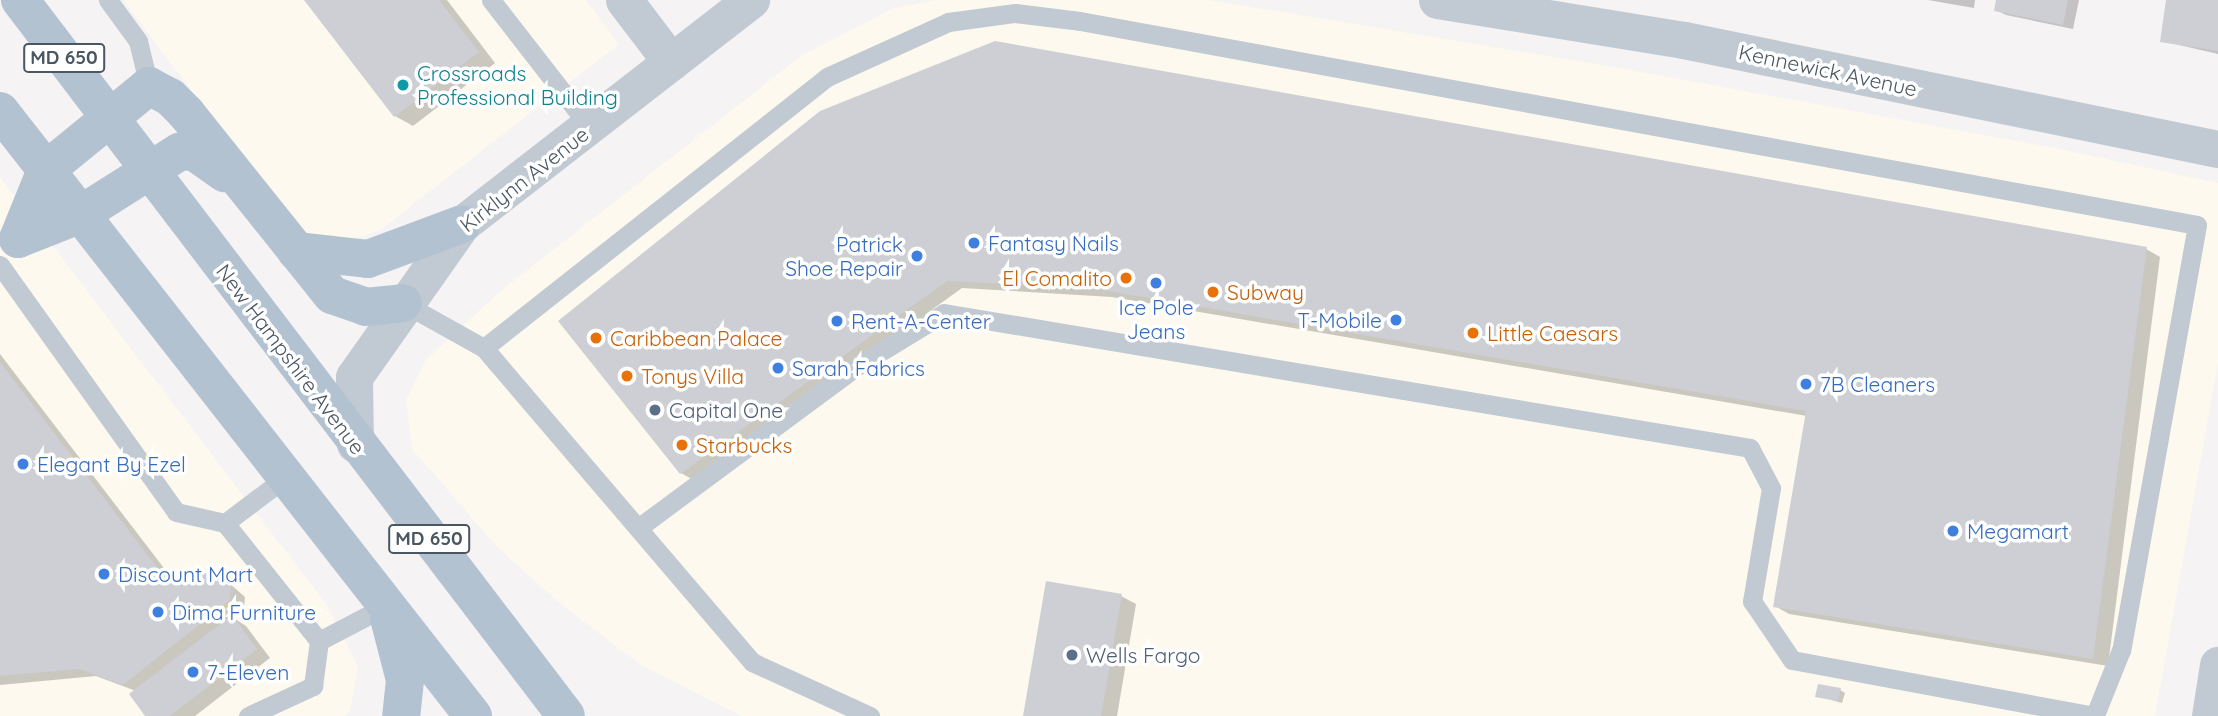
<!DOCTYPE html>
<html>
<head>
<meta charset="utf-8">
<style>
  body { margin:0 }
  #map { position:relative; width:2218px; height:716px; overflow:hidden; background:#f5f3f3; font-family:Quicksand,sans-serif }
  div>[style] { position:absolute }
  [style*='--x'] { left:calc(var(--x)*1px); top:calc(var(--y)*1px); width:calc(var(--w)*1px); rotate:calc(var(--a)*1deg) }
  .commercial>* { inset:0; background:#fdf9ef }
  .shadow>* { inset:0; background:#0003 }
  .building>* { inset:0; background:#cdcfd5 }
  .service>* { height:19px; margin:-9.5px; padding:0 9.5px; transform-origin:9.5px; border-radius:9.5px; background:#c1cad2 }
  .minor>* { height:37px; margin:-18.5px; padding:0 18.5px; transform-origin:18.5px; border-radius:18.5px; background:#c1cad2 }
  .primary>* { height:38px; margin:-19px; padding:0 19px; transform-origin:19px; border-radius:19px; background:#b3c2d1 }
  .dots>* { width:19px; height:19px; translate:-50% -50%; box-sizing:border-box; border:4px solid #fff; border-radius:50% }
  span { translate:-50% -50%; white-space:nowrap; text-align:center; line-height:1.15; -webkit-text-stroke:7px #fff; paint-order:stroke }
  .shield-label span { padding:2px 5px; background:#fff; border:2px solid; border-radius:5px; -webkit-text-stroke-width:0 }
  .shield-label { font-size:19px; color:#4a5661; font-weight:700 }
  .street-label { font-size:21px; color:#4a5661 }
  .culture-label { font-size:21px; color:#0d838f }
  .left { translate:0 -50%; text-align:left }
  .shop-label { font-size:21px; color:#366cbe }
  .right { translate:-100% -50%; text-align:right }
  .food-label { font-size:21px; color:#c56008 }
  .service-label { font-size:21px; color:#4e5e75 }
</style>
</head>
<body>
<div id="map">
  <div class="commercial">
    <div style="clip-path:polygon(123px 0,586px 0,619px 44px,379px 231px,335px 244px,302px 237px)"></div>
    <div style="clip-path:polygon(936px 0,1209px 0,1614px 67px,2055px 148px,2218px 183px,2218px 363px,2155px 716px,742px 716px,641px 665px,563px 606px,498px 548px,412px 449px,406px 400px,425px 361px,498px 293px,801px 56px,894px 8px)"></div>
    <div style="clip-path:polygon(0 177px,326px 604px,358px 667px,350px 711px,344px 716px,0 716px)"></div>
  </div>
  <div class="shadow">
    <div style="clip-path:polygon(306px 0,447px 0,495px 63px,413px 126px,395px 116px)"></div>
    <div style="clip-path:polygon(1928px 0,1975px 0,1974px 8px)"></div>
    <div style="clip-path:polygon(1998px 0,2079px 0,2073px 29px,2006px 15px,1996px 10px)"></div>
    <div style="clip-path:polygon(2168px 0,2218px 0,2218px 54px,2162px 41px)"></div>
    <div style="clip-path:polygon(821px 113px,2146px 249px,2160px 257px,2108px 666px,1789px 614px,1775px 606px,1807px 416px,1112px 297px,962px 288px,695px 481px,681px 473px)"></div>
    <div style="clip-path:polygon(0 354px,170px 576px,220px 575px,245px 597px,244px 608px,232px 617px,246px 626px,270px 658px,195px 716px,148px 716px,136px 691px,96px 676px,0 685px)"></div>
    <div style="clip-path:polygon(1121px 596px,1136px 604px,1117px 716px,1025px 716px)"></div>
    <div style="clip-path:polygon(1840px 690px,1845px 693px,1842px 703px,1817px 696px)"></div>
  </div>
  <div class="building">
    <div style="clip-path:polygon(304px 0,439px 0,479px 52px,394px 117px)"></div>
    <div style="clip-path:polygon(1996px 0,2068px 0,2063px 25px,1994px 11px)"></div>
    <div style="clip-path:polygon(2166px 0,2218px 0,2218px 51px,2160px 42px)"></div>
    <div style="clip-path:polygon(995px 41px,2147px 247px,2093px 659px,1773px 607px,1806px 411px,1096px 289px,947px 281px,680px 474px,558px 321px,820px 111px)"></div>
    <div style="clip-path:polygon(0 362px,162px 574px,220px 573px,231px 587px,230px 600px,123px 685px,80px 669px,0 676px)"></div>
    <div style="clip-path:polygon(1046px 581px,1122px 594px,1101px 716px,1023px 716px)"></div>
    <div style="clip-path:polygon(232px 615px,257px 649px,170px 716px,145px 716px,129px 694px)"></div>
    <div style="clip-path:polygon(1818px 684px,1841px 688px,1838px 701px,1815px 697px)"></div>
  </div>
  <div class="service">
    <div style="--x:108;--y:0;--w:51;--a:53.8"></div>
    <div style="--x:138;--y:41;--w:46;--a:76.3"></div>
    <div style="--x:491;--y:0;--w:161;--a:52.1"></div>
    <div style="--x:0;--y:265;--w:303;--a:54.5"></div>
    <div style="--x:176;--y:512;--w:50;--a:12.7"></div>
    <div style="--x:225;--y:523;--w:151;--a:51.5"></div>
    <div style="--x:319;--y:641;--w:76;--a:-27.6"></div>
    <div style="--x:403;--y:303;--w:93;--a:29.1"></div>
    <div style="--x:484;--y:348;--w:413;--a:49.5"></div>
    <div style="--x:752;--y:662;--w:130;--a:24.6"></div>
    <div style="--x:484;--y:348;--w:437;--a:-38.3"></div>
    <div style="--x:827;--y:77;--w:133;--a:-24.4"></div>
    <div style="--x:948;--y:22;--w:68;--a:-7.7"></div>
    <div style="--x:1015;--y:13;--w:65;--a:7"></div>
    <div style="--x:1080;--y:21;--w:1135;--a:10.35"></div>
    <div style="--x:2197;--y:225;--w:432;--a:100.1"></div>
    <div style="--x:2121;--y:650;--w:70;--a:111.8"></div>
    <div style="--x:225;--y:523;--w:76;--a:-37"></div>
    <div style="--x:638;--y:528;--w:269;--a:-36.5"></div>
    <div style="--x:854;--y:368;--w:105;--a:-31.4"></div>
    <div style="--x:944;--y:313;--w:817;--a:9.51"></div>
    <div style="--x:1750;--y:448;--w:45;--a:62.3"></div>
    <div style="--x:1771;--y:488;--w:115;--a:99.5"></div>
    <div style="--x:1752;--y:601;--w:71;--a:55.9"></div>
    <div style="--x:1792;--y:660;--w:307;--a:10.5"></div>
    <div style="--x:248;--y:716;--w:72;--a:-24.8"></div>
    <div style="--x:313;--y:686;--w:45;--a:-82.4"></div>
  </div>
  <div class="minor">
    <div style="--x:624;--y:0;--w:78;--a:52.8"></div>
    <div style="--x:1437;--y:0;--w:250;--a:9.2"></div>
    <div style="--x:1684;--y:40;--w:545;--a:11.54"></div>
    <div style="--x:355;--y:444;--w:67;--a:-90.9"></div>
    <div style="--x:354;--y:377;--w:187;--a:-54.8"></div>
    <div style="--x:462;--y:224;--w:366;--a:-37.8"></div>
    <div style="--x:2210;--y:716;--w:52;--a:-81.1"></div>
  </div>
  <div class="primary">
    <div style="--x:20;--y:0;--w:900;--a:52.67"></div>
    <div style="--x:0;--y:111;--w:768;--a:51.98"></div>
    <div style="--x:18;--y:239;--w:74;--a:-67.9"></div>
    <div style="--x:46;--y:170;--w:133;--a:-39.2"></div>
    <div style="--x:149;--y:86;--w:24;--a:28"></div>
    <div style="--x:170;--y:97;--w:23;--a:45"></div>
    <div style="--x:186;--y:113;--w:233;--a:51.3"></div>
    <div style="--x:332;--y:295;--w:36;--a:19"></div>
    <div style="--x:366;--y:307;--w:37;--a:-6"></div>
    <div style="--x:18;--y:239;--w:68;--a:-21.6"></div>
    <div style="--x:81;--y:214;--w:116;--a:-32.3"></div>
    <div style="--x:179;--y:152;--w:14;--a:-4"></div>
    <div style="--x:193;--y:151;--w:39;--a:35"></div>
    <div style="--x:296;--y:251;--w:72;--a:6.3"></div>
    <div style="--x:368;--y:259;--w:100;--a:-20.4"></div>
    <div style="--x:389;--y:618;--w:64;--a:75.5"></div>
    <div style="--x:405;--y:680;--w:36;--a:96"></div>
  </div>
  <div class="dots">
    <div style="left:403px;top:85px;background:#0f9aa8"></div>
    <div style="left:974px;top:243px;background:#3f7fe0"></div>
    <div style="left:917px;top:256px;background:#3f7fe0"></div>
    <div style="left:1126px;top:278px;background:#e8710a"></div>
    <div style="left:1156px;top:283px;background:#3f7fe0"></div>
    <div style="left:1213px;top:292px;background:#e8710a"></div>
    <div style="left:1396px;top:320px;background:#3f7fe0"></div>
    <div style="left:837px;top:321px;background:#3f7fe0"></div>
    <div style="left:1473px;top:333px;background:#e8710a"></div>
    <div style="left:596px;top:338px;background:#e8710a"></div>
    <div style="left:778px;top:368px;background:#3f7fe0"></div>
    <div style="left:627px;top:376px;background:#e8710a"></div>
    <div style="left:1806px;top:384px;background:#3f7fe0"></div>
    <div style="left:655px;top:410px;background:#5c6f8a"></div>
    <div style="left:682px;top:445px;background:#e8710a"></div>
    <div style="left:23px;top:464px;background:#3f7fe0"></div>
    <div style="left:1953px;top:531px;background:#3f7fe0"></div>
    <div style="left:104px;top:574px;background:#3f7fe0"></div>
    <div style="left:158px;top:612px;background:#3f7fe0"></div>
    <div style="left:1072px;top:655px;background:#5c6f8a"></div>
    <div style="left:193px;top:672px;background:#3f7fe0"></div>
  </div>
  <div class="shield-label">
    <span style="left:64px;top:58px">MD 650</span>
    <span style="left:429px;top:539px">MD 650</span>
  </div>
  <div class="street-label">
    <span style="left:1828px;top:70px;rotate:12deg">Kennewick Avenue</span>
    <span style="left:524px;top:179px;rotate:-38deg">Kirklynn Avenue</span>
    <span style="left:291px;top:359px;rotate:53deg">New Hampshire Avenue</span>
  </div>
  <div class="culture-label">
    <span class="left" style="left:417px;top:85px">Crossroads<br>Professional Building</span>
  </div>
  <div class="shop-label">
    <span class="left" style="left:988px;top:243px">Fantasy Nails</span>
    <span class="right" style="left:903px;top:256px">Patrick<br>Shoe Repair</span>
    <span style="left:1156px;top:319px">Ice Pole<br>Jeans</span>
    <span class="right" style="left:1382px;top:320px">T-Mobile</span>
    <span class="left" style="left:851px;top:321px">Rent-A-Center</span>
    <span class="left" style="left:792px;top:368px">Sarah Fabrics</span>
    <span class="left" style="left:1820px;top:384px">7B Cleaners</span>
    <span class="left" style="left:37px;top:464px">Elegant By Ezel</span>
    <span class="left" style="left:1967px;top:531px">Megamart</span>
    <span class="left" style="left:118px;top:574px">Discount Mart</span>
    <span class="left" style="left:172px;top:612px">Dima Furniture</span>
    <span class="left" style="left:207px;top:672px">7-Eleven</span>
  </div>
  <div class="food-label">
    <span class="right" style="left:1112px;top:278px">El Comalito</span>
    <span class="left" style="left:1227px;top:292px">Subway</span>
    <span class="left" style="left:1487px;top:333px">Little Caesars</span>
    <span class="left" style="left:610px;top:338px">Caribbean Palace</span>
    <span class="left" style="left:641px;top:376px">Tonys Villa</span>
    <span class="left" style="left:696px;top:445px">Starbucks</span>
  </div>
  <div class="service-label">
    <span class="left" style="left:669px;top:410px">Capital One</span>
    <span class="left" style="left:1086px;top:655px">Wells Fargo</span>
  </div>
</div>
</body>
</html>
